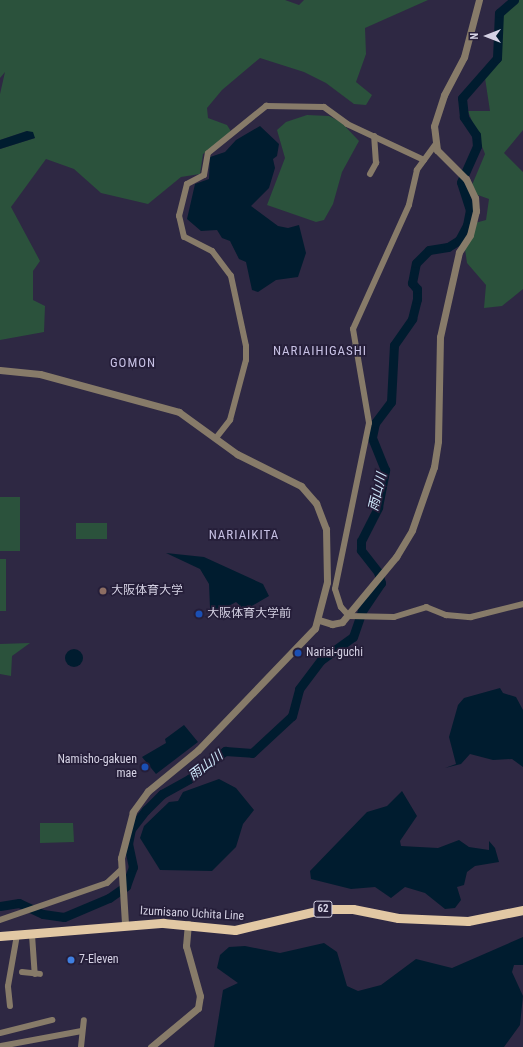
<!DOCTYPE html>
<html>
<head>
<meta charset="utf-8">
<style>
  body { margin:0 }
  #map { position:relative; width:523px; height:1047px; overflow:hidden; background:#2e2843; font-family:"Roboto Condensed","Noto Sans JP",sans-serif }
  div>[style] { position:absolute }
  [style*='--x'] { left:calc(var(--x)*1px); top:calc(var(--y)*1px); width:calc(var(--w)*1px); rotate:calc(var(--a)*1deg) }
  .green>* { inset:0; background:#2b523c }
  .water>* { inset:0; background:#001c2f }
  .round { border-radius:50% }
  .river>* { height:9px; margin:-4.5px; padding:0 4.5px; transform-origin:4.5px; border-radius:4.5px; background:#001c2f }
  .minor>* { height:6px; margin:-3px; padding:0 3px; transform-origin:3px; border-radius:3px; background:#877b69 }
  .tertiary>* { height:7px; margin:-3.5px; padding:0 3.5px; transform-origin:3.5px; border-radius:3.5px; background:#877b69 }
  .primary>* { height:9px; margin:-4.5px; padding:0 4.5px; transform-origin:4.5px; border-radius:4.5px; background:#e2c8a4 }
  .dots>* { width:11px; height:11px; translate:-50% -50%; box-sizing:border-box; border:2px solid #251e39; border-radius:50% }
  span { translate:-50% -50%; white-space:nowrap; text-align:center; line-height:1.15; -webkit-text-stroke:3.5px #251e39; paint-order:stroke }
  .shield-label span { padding:1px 3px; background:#251e39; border:1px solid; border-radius:3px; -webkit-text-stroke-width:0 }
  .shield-label { font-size:11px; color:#d5d2e4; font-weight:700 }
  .poi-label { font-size:12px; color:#d5d2e4 }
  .left { translate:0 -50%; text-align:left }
  .right { translate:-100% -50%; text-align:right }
  .street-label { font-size:12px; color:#d5d2e4 }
  .neighbourhood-label { font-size:13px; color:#c7c1e4; letter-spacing:1px }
  .water-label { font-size:13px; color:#cde7fa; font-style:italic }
  .north { position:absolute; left:467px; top:16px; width:40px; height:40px; -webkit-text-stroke:3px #251e39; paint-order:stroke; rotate:270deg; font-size:11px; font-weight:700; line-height:16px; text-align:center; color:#d5d2e4 }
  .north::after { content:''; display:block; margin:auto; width:14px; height:18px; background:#d5d2e4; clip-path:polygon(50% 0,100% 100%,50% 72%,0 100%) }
</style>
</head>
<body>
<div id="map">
  <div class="green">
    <div style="clip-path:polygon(0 0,285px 0,299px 5px,304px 0,428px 0,365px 28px,366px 54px,356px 82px,372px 95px,366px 105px,354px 104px,326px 83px,304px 72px,260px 58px,222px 90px,207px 108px,208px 118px,227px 125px,232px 133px,203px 154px,200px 174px,181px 177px,148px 204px,101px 193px,74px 169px,46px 159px,11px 207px,40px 261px,33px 271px,33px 300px,45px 306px,44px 332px,0 340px,0 149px,35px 138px,27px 131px,0 140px,0 94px,5px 72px,0 78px)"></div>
    <div style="clip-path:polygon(516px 0,523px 0,523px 130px,504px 153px,523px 172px,523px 289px,502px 306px,484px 308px,486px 285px,467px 263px,465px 249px,475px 223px,486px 220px,489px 199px,475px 194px,472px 185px,485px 154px,468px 111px,490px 111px,485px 78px,499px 59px,502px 14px)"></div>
    <div style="clip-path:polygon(307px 115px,329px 116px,341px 122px,359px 141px,342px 172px,333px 204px,324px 220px,316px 222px,267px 205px,285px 158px,277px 130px,286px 122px)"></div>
    <div style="clip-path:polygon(0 497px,20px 497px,20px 551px,0 551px)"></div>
    <div style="clip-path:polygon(76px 523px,107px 523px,107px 539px,76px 539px)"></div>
    <div style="clip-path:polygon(0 559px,6px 559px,6px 611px,0 611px)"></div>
    <div style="clip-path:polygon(30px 643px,12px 656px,11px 676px,0 674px,0 644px)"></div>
    <div style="clip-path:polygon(40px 823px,73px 823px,74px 842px,40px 843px)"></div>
  </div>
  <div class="water">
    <div style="clip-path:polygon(260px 126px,279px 144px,277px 156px,273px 159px,275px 168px,269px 188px,251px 206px,278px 226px,288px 228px,299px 225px,306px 253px,298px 277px,276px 280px,258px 292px,252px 290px,246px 262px,239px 259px,230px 241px,222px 238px,217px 230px,201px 231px,187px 219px,195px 184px,209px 179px,210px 157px,225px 152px,236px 140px)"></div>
    <div style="clip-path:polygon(27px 131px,33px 132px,35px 138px,0 149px,0 140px)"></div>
    <div style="clip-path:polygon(166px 553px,204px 557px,263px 584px,269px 596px,245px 610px,236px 602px,214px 614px,210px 608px,209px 584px,200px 569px)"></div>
    <div class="round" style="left:65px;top:649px;width:18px;height:18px"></div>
    <div style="clip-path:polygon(500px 688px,503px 693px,516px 697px,523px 710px,523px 767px,512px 759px,493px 760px,470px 754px,461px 764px,445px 768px,456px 764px,449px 737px,458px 705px,464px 698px)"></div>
    <div style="clip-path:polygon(184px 725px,198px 742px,156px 774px,142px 757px,166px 743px,165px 739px)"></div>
    <div style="clip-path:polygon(219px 779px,236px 788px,254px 810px,243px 824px,236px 847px,212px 871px,160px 870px,140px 838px,144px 826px,169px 802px,178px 801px,183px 792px)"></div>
    <div style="clip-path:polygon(402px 791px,417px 816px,400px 841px,401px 846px,438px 848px,459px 840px,469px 847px,489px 850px,489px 841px,495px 848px,499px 862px,475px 866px,467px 872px,464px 885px,457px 887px,461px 900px,455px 908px,445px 909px,425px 893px,405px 887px,391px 898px,375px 887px,351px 889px,311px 879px,310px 871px,367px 812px,387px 806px)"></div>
    <div style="clip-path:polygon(523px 937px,523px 965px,514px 965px,512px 972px,523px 996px,520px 1025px,504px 1047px,214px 1047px,223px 990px,238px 983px,217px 968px,220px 955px,229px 947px,245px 946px,280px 953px,324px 943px,337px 952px,347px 986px,358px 991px,381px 985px,416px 959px,452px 968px)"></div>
  </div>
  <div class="river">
    <div style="--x:0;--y:906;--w:19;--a:-9"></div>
    <div style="--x:19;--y:903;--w:26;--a:25"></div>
    <div style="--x:43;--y:914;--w:21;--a:8"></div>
    <div style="--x:64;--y:917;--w:49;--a:-22.9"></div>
    <div style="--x:109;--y:898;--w:21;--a:-35"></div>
    <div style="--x:126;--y:886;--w:20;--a:-70"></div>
    <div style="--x:133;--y:867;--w:24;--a:-102"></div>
    <div style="--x:128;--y:844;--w:15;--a:-79"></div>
    <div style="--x:131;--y:829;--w:24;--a:-52"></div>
    <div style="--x:146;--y:810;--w:23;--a:-45"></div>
    <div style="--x:162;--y:794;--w:31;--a:-29"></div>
    <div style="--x:189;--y:779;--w:46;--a:-37.9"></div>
    <div style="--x:225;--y:751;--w:27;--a:4"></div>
    <div style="--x:252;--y:753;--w:54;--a:-42.8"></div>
    <div style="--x:292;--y:716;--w:28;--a:-75"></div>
    <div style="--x:299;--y:689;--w:36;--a:-53"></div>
    <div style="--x:321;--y:660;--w:39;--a:-36"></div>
    <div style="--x:353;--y:637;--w:28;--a:-71"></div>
    <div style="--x:362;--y:611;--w:34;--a:-56"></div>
    <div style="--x:381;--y:583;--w:11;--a:-105"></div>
    <div style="--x:378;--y:572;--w:28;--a:-128"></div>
    <div style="--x:361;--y:550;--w:9;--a:-90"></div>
    <div style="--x:361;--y:541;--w:38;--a:-63"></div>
    <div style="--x:378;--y:507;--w:38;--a:-79"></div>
    <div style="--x:385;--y:470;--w:35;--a:-112"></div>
    <div style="--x:372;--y:437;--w:14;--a:-78"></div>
    <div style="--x:375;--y:423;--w:26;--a:-53"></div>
    <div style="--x:391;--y:402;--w:57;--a:-87"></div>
    <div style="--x:394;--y:345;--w:32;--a:-55"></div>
    <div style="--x:412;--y:319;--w:21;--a:-76"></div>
    <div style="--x:417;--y:299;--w:10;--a:-90"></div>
    <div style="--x:417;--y:289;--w:8;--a:-130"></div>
    <div style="--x:412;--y:283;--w:20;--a:-79"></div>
    <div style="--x:416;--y:263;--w:18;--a:-45"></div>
    <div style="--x:429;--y:250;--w:19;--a:-9"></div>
    <div style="--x:448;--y:247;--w:13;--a:-32"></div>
    <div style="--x:459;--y:240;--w:17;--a:-62"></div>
    <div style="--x:467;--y:225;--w:15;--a:-79"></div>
    <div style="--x:470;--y:210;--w:29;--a:-108"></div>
    <div style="--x:461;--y:182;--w:39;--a:-66"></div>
    <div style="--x:477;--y:146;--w:11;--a:-95"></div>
    <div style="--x:476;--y:135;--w:22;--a:-124"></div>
    <div style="--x:464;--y:117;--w:19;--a:-96"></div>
    <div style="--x:462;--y:98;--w:53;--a:-48.8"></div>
    <div style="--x:497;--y:58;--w:45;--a:-87.5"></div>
    <div style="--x:499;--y:13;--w:20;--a:-41"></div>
  </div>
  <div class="minor">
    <div style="--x:435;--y:145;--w:31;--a:126"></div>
    <div style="--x:417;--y:170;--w:36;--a:103"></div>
    <div style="--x:409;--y:205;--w:136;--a:114.3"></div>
    <div style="--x:353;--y:329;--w:95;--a:80.3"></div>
    <div style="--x:369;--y:423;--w:169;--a:101.6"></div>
    <div style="--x:335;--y:589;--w:19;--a:72"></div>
    <div style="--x:341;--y:607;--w:12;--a:48"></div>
    <div style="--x:349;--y:616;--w:45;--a:1.3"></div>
    <div style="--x:394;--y:617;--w:34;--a:-17"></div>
    <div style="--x:426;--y:607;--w:22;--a:22"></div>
    <div style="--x:446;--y:615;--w:25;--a:5"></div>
    <div style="--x:471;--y:617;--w:54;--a:-14"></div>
    <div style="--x:370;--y:174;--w:13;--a:-61"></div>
    <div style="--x:376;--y:163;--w:27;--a:-94"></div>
    <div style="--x:216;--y:438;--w:23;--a:-52"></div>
    <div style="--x:230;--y:420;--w:62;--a:-75.1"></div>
    <div style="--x:246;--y:360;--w:14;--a:-90"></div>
    <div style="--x:246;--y:346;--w:72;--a:-102.1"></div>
    <div style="--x:231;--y:276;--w:31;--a:-127"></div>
    <div style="--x:212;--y:251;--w:31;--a:-153"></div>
    <div style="--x:184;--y:237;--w:22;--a:-103"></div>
    <div style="--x:179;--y:216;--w:33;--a:-76"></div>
    <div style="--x:187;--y:184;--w:19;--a:-28"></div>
    <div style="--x:204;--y:175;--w:22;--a:-80"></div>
    <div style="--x:208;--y:153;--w:75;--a:-39"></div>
    <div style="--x:266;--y:106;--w:58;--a:1"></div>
    <div style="--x:324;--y:107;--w:29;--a:36"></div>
    <div style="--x:347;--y:124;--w:85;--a:25.1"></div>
    <div style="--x:0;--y:920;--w:113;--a:-19.1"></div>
    <div style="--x:107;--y:883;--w:18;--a:-43"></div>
    <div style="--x:32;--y:935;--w:39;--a:86"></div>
    <div style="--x:22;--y:972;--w:18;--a:6"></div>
    <div style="--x:10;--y:1006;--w:20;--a:-96"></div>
    <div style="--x:8;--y:986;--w:52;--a:-80"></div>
    <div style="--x:0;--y:1033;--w:54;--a:-14"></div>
    <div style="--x:1;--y:1046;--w:82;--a:-10.5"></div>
    <div style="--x:81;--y:1047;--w:27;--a:-84"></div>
  </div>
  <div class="tertiary">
    <div style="--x:0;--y:370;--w:40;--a:5.7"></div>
    <div style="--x:40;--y:374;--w:144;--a:15.3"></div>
    <div style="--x:179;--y:412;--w:72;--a:35.9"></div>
    <div style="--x:237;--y:454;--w:72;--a:26.6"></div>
    <div style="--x:301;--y:486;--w:23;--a:49"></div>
    <div style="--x:316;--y:503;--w:28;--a:69"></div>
    <div style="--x:326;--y:529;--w:53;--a:88.9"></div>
    <div style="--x:327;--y:582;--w:48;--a:104.6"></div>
    <div style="--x:315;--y:628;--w:169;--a:133.8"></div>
    <div style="--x:198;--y:750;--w:65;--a:140.6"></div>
    <div style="--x:148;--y:791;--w:26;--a:126"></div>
    <div style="--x:133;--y:812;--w:48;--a:104.6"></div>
    <div style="--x:121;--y:858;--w:66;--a:86.5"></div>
    <div style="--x:319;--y:620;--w:14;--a:17"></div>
    <div style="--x:332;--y:624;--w:10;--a:-11"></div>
    <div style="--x:342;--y:622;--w:85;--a:-50.3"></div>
    <div style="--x:396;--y:557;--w:31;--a:-59"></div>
    <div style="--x:412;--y:530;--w:67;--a:-70.8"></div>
    <div style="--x:434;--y:467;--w:26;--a:-81"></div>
    <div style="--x:438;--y:441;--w:104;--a:-88.9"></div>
    <div style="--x:440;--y:337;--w:87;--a:-77.4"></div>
    <div style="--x:459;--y:252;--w:20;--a:-57"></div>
    <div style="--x:470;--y:235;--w:25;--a:-76"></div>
    <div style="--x:476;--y:211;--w:13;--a:-94"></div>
    <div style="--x:475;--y:198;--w:21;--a:-115"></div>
    <div style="--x:466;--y:179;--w:41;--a:-135"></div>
    <div style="--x:437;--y:150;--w:24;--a:-97"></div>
    <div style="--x:434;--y:126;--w:33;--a:-72"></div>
    <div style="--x:444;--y:95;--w:43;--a:-62.2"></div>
    <div style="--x:464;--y:57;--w:59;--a:-75.3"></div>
    <div style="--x:151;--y:1047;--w:61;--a:-39.7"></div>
    <div style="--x:198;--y:1008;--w:12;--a:-81"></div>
    <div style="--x:200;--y:996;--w:52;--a:-105.6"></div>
    <div style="--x:186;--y:946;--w:22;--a:-85"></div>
  </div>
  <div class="primary">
    <div style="--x:0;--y:936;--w:164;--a:-4.6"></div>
    <div style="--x:163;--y:923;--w:72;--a:5.6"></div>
    <div style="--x:235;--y:930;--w:92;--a:-13.1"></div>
    <div style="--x:325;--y:909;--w:28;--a:0"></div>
    <div style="--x:353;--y:909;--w:46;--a:11.3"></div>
    <div style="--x:398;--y:918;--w:70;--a:2.5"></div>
    <div style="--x:468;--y:921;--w:56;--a:-11.3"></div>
  </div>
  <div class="dots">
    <div style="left:103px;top:591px;background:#8d6e63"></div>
    <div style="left:199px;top:614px;background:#1a4fb4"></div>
    <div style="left:298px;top:653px;background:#1a4fb4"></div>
    <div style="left:145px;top:767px;background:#1a4fb4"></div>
    <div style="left:71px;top:960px;background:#3f7fe0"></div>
  </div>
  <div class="shield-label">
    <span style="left:323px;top:909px">62</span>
  </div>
  <div class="poi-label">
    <span class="left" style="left:111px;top:591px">大阪体育大学</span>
    <span class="left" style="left:207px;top:614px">大阪体育大学前</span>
    <span class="left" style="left:306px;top:653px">Nariai-guchi</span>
    <span class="right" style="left:137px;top:767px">Namisho-gakuen<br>mae</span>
    <span class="left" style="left:79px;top:960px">7-Eleven</span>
  </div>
  <div class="street-label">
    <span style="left:192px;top:914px;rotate:3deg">Izumisano Uchita Line</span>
  </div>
  <div class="neighbourhood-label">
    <span style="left:320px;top:351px">NARIAIHIGASHI</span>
    <span style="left:133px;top:363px">GOMON</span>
    <span style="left:244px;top:535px">NARIAIKITA</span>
  </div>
  <div class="water-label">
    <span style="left:378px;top:492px;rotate:-77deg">雨山川</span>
    <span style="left:206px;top:766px;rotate:-37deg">雨山川</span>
  </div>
  <div class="north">N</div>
</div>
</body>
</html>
